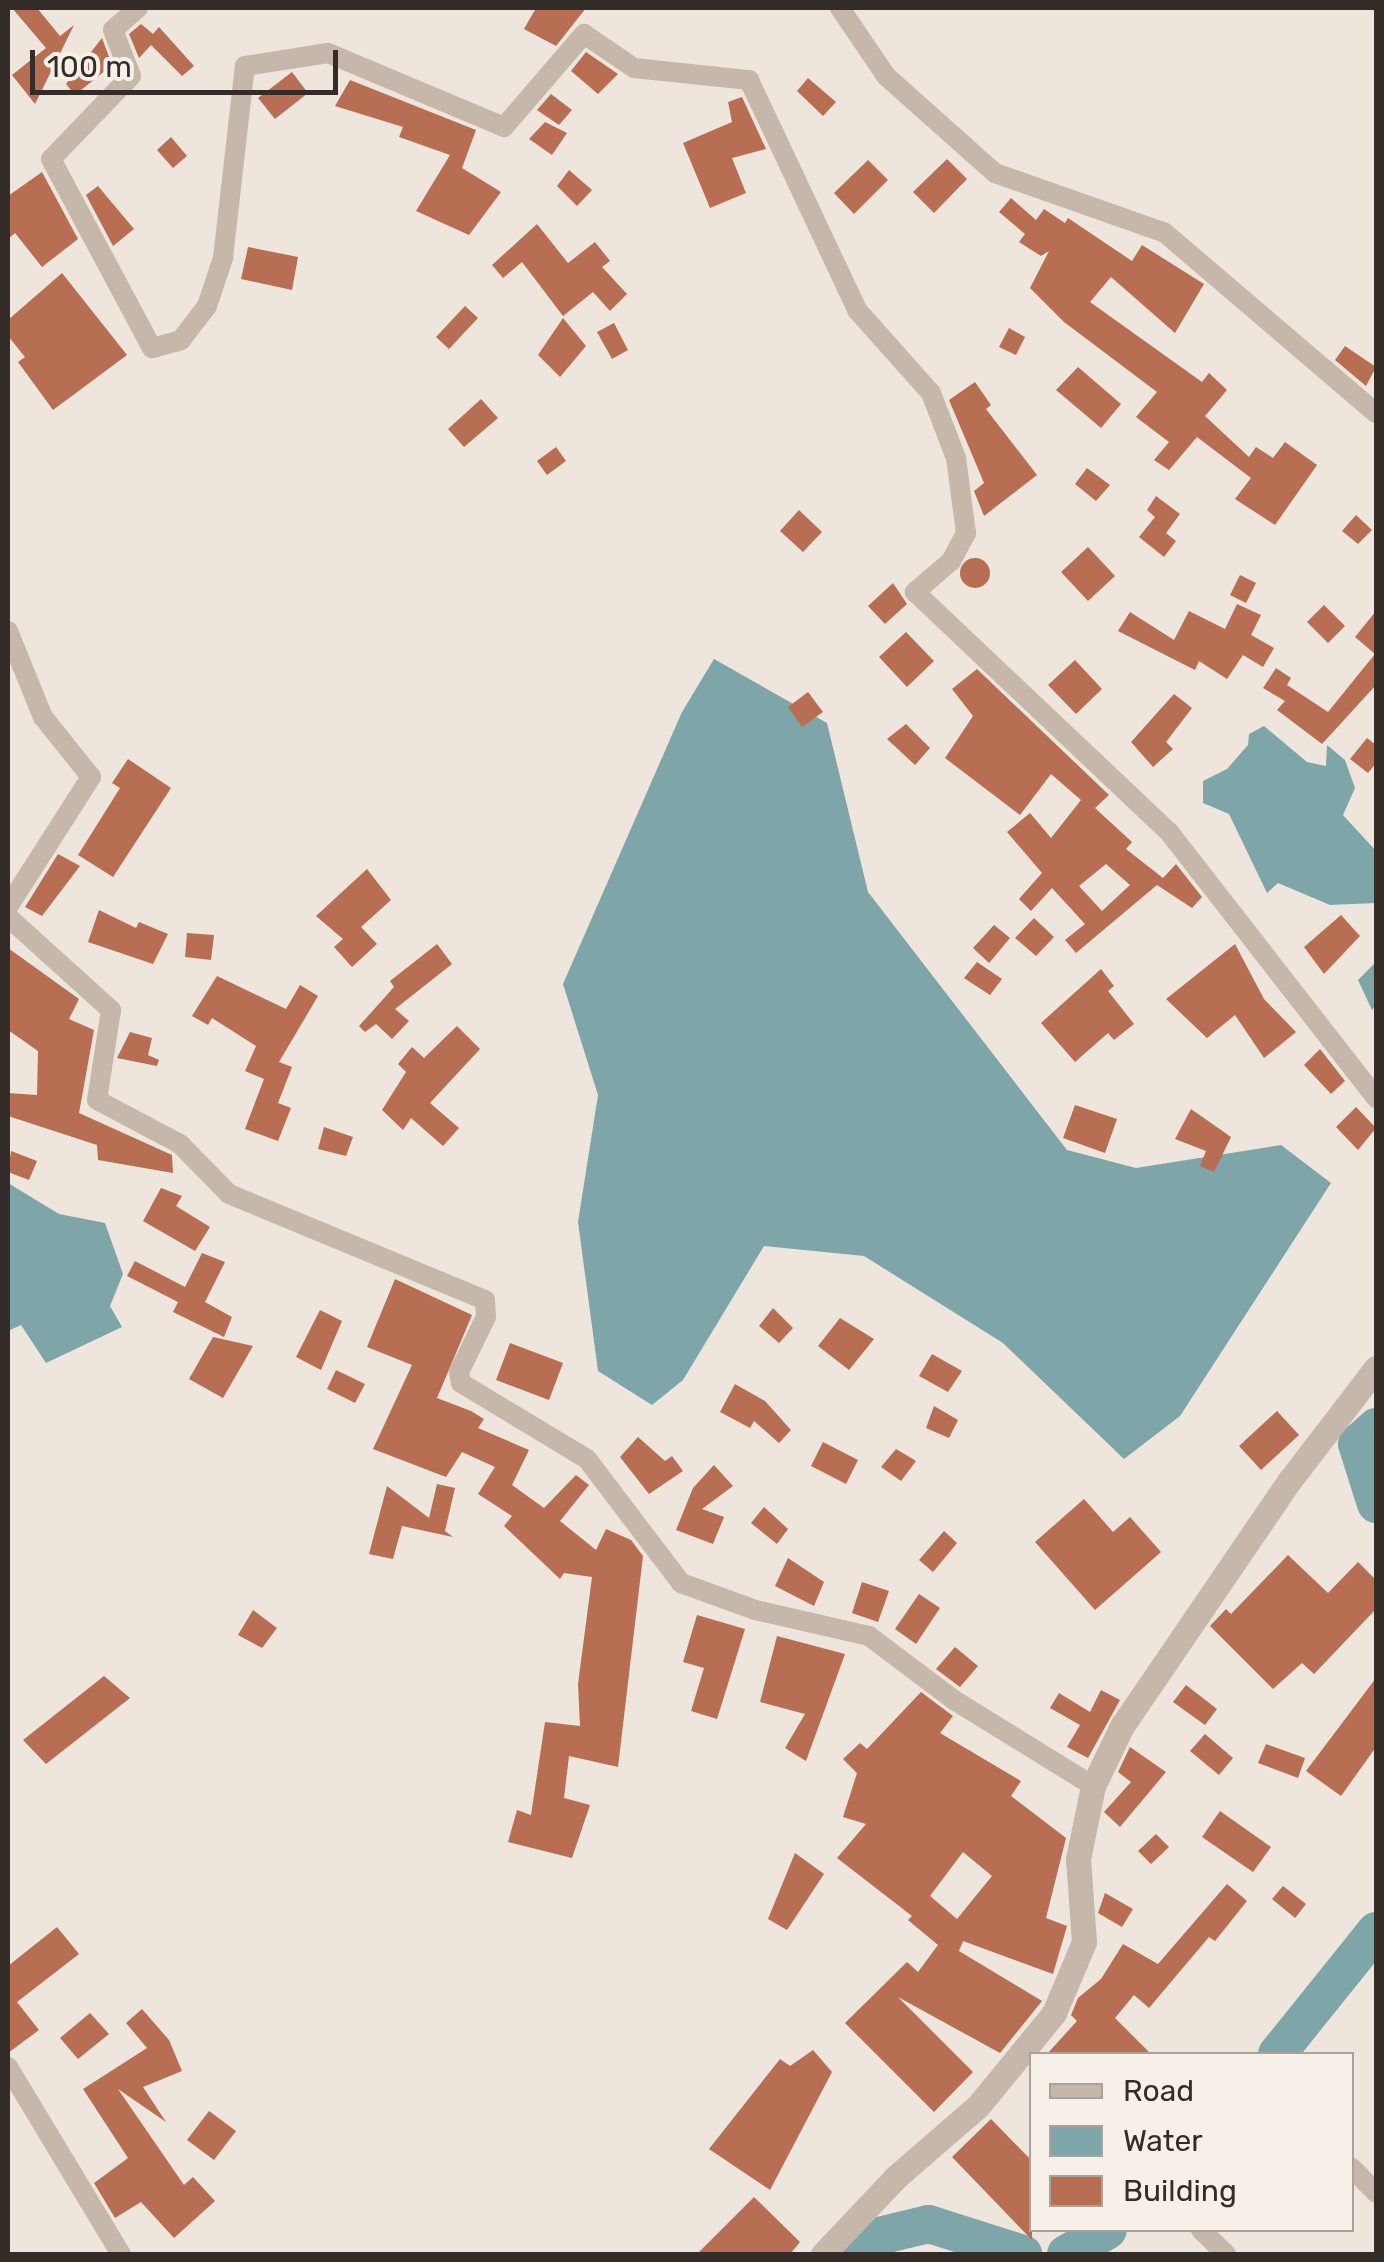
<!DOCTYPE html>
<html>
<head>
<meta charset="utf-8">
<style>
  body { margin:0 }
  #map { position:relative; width:1384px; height:2262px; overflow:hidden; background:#eee6dc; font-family:Rubik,sans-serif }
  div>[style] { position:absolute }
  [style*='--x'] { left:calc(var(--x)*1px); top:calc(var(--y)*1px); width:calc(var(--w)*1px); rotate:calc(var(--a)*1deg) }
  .water>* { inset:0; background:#7ea5a8 }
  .river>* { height:38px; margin:-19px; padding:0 19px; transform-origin:19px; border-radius:19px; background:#7ea5a8 }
  .building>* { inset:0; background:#b76e52 }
  .round { border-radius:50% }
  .minor>* { height:20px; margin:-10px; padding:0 10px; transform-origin:10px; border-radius:10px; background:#c5b7a9 }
  .tertiary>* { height:25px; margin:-12.5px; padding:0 12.5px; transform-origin:12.5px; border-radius:12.5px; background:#c5b7a9 }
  span { translate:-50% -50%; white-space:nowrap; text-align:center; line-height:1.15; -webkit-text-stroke:8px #f7f0e8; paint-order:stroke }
  .frame { position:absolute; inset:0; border:10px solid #332c28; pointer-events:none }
  .legend { position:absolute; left:1029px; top:2052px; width:325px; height:180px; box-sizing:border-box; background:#f7f0e8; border:2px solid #a9a29b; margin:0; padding:12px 18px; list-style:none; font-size:30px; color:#332c28 }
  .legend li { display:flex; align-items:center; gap:20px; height:50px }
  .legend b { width:50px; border:2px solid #a9a29b }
  .scale { position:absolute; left:30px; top:50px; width:308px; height:45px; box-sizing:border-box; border:5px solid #332c28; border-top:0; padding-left:12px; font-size:30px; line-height:35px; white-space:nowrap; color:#332c28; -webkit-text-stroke:8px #f7f0e8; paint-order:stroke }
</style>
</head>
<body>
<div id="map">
  <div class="water">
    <div style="clip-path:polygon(714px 659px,827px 723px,868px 892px,1067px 1150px,1136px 1168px,1281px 1145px,1331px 1183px,1180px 1416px,1124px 1459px,1003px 1343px,864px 1256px,764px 1246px,683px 1380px,652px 1405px,598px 1371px,578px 1222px,598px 1095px,563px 984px,682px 712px)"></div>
    <div style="clip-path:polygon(1264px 726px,1307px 762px,1326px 766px,1327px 745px,1345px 760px,1355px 788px,1343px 815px,1376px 851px,1376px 903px,1330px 905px,1278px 883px,1267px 893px,1229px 814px,1203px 803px,1203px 781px,1227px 769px,1248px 745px,1249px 734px)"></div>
    <div style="clip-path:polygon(1376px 962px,1376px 1005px,1372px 1010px,1358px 980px)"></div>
    <div style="clip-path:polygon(8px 1183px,59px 1214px,105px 1223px,123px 1274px,110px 1306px,122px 1327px,46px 1363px,21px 1325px,8px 1331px)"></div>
  </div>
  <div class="river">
    <div style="--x:1376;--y:1427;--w:25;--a:138"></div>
    <div style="--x:1357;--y:1444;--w:63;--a:72.4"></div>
    <div style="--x:1277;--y:2054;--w:158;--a:-51.2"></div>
    <div style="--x:861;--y:2254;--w:25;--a:-45"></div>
    <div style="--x:879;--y:2236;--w:51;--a:-13.5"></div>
    <div style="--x:929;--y:2224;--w:99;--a:17.7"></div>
    <div style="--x:1066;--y:2254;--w:48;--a:-29.7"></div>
  </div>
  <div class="building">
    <div style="clip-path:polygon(12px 8px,37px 8px,60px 36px,74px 25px,35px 104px,12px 75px,46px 48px)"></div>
    <div style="clip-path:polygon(536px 8px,586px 8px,556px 46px,524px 29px)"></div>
    <div style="clip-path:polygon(141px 24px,153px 34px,159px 27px,194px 66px,182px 76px,151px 45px,139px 58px,129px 34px)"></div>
    <div style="clip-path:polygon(102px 38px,112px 65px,75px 95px,66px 84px)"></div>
    <div style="clip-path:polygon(586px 52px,618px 74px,598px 94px,571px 71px)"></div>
    <div style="clip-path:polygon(292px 72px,308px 93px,275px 119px,258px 98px)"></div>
    <div style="clip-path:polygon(808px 78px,836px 102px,823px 116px,797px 91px)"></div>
    <div style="clip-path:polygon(350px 80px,476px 130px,462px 168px,501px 192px,469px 235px,416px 211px,450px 155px,399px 137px,403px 127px,335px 106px)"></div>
    <div style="clip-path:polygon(551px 94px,572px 110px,559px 125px,537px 110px)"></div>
    <div style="clip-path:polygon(742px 97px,766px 149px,732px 158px,746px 193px,710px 208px,683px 143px,732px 122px,728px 102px)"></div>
    <div style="clip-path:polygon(545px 122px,567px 133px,552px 155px,529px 139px)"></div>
    <div style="clip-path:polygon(171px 137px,187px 156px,173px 168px,157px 150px)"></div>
    <div style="clip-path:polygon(947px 159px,967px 179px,934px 213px,913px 192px)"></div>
    <div style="clip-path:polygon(868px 160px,888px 180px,854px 214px,834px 193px)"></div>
    <div style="clip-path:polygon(569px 170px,592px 190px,577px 206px,557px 186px)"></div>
    <div style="clip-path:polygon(42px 172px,78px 239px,42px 267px,15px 233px,8px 239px,8px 196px)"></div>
    <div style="clip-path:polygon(98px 186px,134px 229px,113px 246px,86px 195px)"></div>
    <div style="clip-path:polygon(1011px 198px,1036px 220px,1044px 209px,1065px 223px,1068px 218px,1132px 261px,1142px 245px,1204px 284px,1175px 333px,1111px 277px,1090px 302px,1202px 382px,1209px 373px,1227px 390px,1205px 416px,1249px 457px,1256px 447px,1273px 458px,1285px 442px,1317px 465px,1275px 525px,1235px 499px,1251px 478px,1197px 437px,1169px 470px,1154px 460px,1169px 442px,1136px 417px,1157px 392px,1064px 322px,1030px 288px,1049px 251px,1041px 256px,1019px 242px,1025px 234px,999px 212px)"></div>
    <div style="clip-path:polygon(537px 224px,568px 263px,595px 242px,610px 261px,602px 267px,627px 294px,610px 311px,593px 292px,563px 316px,522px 262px,503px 278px,492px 265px)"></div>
    <div style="clip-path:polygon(248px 247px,298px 257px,292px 290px,241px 279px)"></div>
    <div style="clip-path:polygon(62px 273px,127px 355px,53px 410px,18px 362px,25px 357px,8px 336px,8px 320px)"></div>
    <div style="clip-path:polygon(465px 306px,478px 318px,449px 349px,436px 337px)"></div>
    <div style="clip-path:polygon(563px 318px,586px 346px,560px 377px,538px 355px)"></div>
    <div style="clip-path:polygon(614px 323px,628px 350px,612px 359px,597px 332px)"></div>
    <div style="clip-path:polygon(1009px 328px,1025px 337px,1016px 355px,999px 347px)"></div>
    <div style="clip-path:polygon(1345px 346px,1376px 367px,1366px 386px,1335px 360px)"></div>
    <div style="clip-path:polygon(1078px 367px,1121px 404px,1101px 428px,1056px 390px)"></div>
    <div style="clip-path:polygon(975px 382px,991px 405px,986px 409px,1037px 475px,984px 516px,974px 491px,984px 483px,949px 400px)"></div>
    <div style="clip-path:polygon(481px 399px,498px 418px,464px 447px,448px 429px)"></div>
    <div style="clip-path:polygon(556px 447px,566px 461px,547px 475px,537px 461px)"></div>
    <div style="clip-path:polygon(1087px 468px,1110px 485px,1096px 501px,1075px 484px)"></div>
    <div style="clip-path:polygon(1156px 496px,1180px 514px,1166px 533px,1176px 541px,1164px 557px,1139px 537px,1155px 517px,1147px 510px)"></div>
    <div style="clip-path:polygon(799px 510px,822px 532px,803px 552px,780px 531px)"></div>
    <div style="clip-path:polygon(1356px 515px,1372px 530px,1358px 544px,1342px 531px)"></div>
    <div style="clip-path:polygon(1088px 547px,1115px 576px,1088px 601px,1061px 572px)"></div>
    <div class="round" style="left:960px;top:558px;width:30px;height:30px"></div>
    <div style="clip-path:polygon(1240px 575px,1256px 583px,1246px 603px,1230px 595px)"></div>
    <div style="clip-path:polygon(893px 583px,907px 604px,885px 624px,868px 606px)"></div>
    <div style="clip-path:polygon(1237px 604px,1261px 615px,1251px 635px,1274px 648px,1263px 667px,1243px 655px,1227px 679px,1199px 661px,1195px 670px,1118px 631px,1130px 612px,1174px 640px,1189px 611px,1225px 629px)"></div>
    <div style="clip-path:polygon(1324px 605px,1345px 626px,1328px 643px,1307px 622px)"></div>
    <div style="clip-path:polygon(1376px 611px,1376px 685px,1322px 744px,1277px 710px,1285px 701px,1263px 688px,1276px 668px,1291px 678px,1287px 685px,1328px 712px,1375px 654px,1355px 637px)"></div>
    <div style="clip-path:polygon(906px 632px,934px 661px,907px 687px,879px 657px)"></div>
    <div style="clip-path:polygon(1075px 660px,1102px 689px,1076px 714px,1048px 685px)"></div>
    <div style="clip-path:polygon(evenodd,977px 669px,1109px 795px,1095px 808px,1132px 842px,1126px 849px,1163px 878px,1176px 864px,1202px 897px,1192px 908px,1157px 885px,1076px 953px,1065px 940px,1085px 924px,1052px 888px,1031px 911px,1019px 899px,1042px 873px,1007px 832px,1030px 813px,1051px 838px,1081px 800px,1051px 774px,1020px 815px,945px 758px,973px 716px,952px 689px,977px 669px,1106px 864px,1130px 885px,1102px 911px,1079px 886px,1106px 864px)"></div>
    <div style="clip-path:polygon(808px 692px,823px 712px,802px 727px,788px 707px)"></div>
    <div style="clip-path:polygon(1174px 694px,1192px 708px,1166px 742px,1173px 749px,1153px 767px,1131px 742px)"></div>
    <div style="clip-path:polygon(906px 724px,930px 748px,915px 765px,887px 739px)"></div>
    <div style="clip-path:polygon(1367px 738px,1376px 745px,1376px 763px,1368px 773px,1350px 759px)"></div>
    <div style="clip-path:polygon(128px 759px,171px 788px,113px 877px,78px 855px,120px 788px,112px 783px)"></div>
    <div style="clip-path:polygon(58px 854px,80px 866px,42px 916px,25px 907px)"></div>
    <div style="clip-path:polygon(367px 869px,391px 900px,361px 927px,377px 944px,352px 967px,334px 947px,343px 939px,316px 916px)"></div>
    <div style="clip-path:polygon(99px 910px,136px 928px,139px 922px,168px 934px,153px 964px,88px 942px)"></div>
    <div style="clip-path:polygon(1341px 915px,1360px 936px,1324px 974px,1304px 947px)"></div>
    <div style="clip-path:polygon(1034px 918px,1054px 937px,1036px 956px,1015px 938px)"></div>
    <div style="clip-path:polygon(994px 925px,1010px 938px,989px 963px,973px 948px)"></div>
    <div style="clip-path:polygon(187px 933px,214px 935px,211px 960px,185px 957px)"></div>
    <div style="clip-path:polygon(437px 944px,452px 964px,395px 1009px,409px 1021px,392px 1039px,376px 1024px,365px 1032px,359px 1026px,394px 987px,390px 981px)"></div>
    <div style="clip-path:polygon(1235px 944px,1264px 999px,1296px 1032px,1264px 1058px,1235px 1015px,1207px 1038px,1166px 999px)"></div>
    <div style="clip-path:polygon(8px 948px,79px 999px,69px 1019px,94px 1030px,79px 1113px,172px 1155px,173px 1173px,98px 1160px,97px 1145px,8px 1116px,8px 1093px,37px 1095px,38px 1051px,8px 1030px)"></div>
    <div style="clip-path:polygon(977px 962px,1002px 979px,990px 995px,964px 978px)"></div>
    <div style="clip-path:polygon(1101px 969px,1114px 986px,1108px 991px,1134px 1024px,1114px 1040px,1108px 1033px,1075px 1062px,1041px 1023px)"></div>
    <div style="clip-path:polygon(217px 976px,286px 1009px,300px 985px,318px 996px,279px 1062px,292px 1067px,278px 1103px,291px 1108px,278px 1141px,245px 1129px,264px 1079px,245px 1071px,256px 1046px,212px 1018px,208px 1025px,192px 1016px)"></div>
    <div style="clip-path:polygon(457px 1026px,480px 1049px,430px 1103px,459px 1128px,443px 1146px,411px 1118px,403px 1130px,382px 1110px,406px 1072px,398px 1064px,412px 1047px,424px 1058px)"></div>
    <div style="clip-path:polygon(130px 1032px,152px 1038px,148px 1055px,159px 1060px,157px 1066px,117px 1058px)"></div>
    <div style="clip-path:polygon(1320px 1049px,1345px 1081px,1331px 1094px,1304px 1065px)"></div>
    <div style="clip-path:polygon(1075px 1105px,1117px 1119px,1105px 1153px,1063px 1138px)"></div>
    <div style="clip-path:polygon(1356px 1107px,1376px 1128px,1358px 1150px,1336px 1127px)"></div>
    <div style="clip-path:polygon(1191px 1109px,1231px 1137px,1214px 1172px,1200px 1166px,1206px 1151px,1175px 1139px)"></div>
    <div style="clip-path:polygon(324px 1127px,353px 1137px,346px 1156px,318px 1149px)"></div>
    <div style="clip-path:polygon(11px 1151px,37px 1161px,29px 1180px,8px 1172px)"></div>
    <div style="clip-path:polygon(161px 1188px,182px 1196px,176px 1206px,210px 1227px,195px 1251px,143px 1221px)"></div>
    <div style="clip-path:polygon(202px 1253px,225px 1262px,205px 1302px,232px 1317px,224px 1337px,173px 1312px,178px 1302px,127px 1276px,135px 1261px,185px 1287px)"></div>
    <div style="clip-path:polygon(395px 1279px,472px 1315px,437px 1398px,471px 1411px,484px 1419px,478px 1428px,529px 1450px,512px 1485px,544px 1508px,576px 1475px,589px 1485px,560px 1521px,596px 1550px,606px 1529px,631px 1540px,643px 1556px,618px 1767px,569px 1756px,564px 1798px,590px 1805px,572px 1858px,508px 1842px,517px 1810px,531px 1815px,545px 1722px,580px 1726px,578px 1684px,592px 1577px,564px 1573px,560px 1579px,504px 1526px,512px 1516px,478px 1494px,495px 1467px,462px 1452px,446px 1477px,373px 1449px,412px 1365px,367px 1347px)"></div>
    <div style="clip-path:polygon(773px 1308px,793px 1328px,779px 1343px,759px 1326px)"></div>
    <div style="clip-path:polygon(320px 1310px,342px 1321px,321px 1370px,296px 1357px)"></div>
    <div style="clip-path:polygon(840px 1318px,874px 1339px,849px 1370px,818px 1346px)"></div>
    <div style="clip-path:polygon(213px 1337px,253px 1346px,223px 1398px,189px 1379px)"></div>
    <div style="clip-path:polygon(510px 1343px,563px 1363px,549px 1400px,496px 1380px)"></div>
    <div style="clip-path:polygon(932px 1354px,962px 1371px,948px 1392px,919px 1376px)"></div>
    <div style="clip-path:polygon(336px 1370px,365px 1384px,355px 1403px,327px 1389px)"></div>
    <div style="clip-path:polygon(735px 1384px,765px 1401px,791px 1430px,779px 1443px,754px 1421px,750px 1428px,720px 1412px)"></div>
    <div style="clip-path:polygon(934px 1406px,958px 1420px,949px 1438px,926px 1428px)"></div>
    <div style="clip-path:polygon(1277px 1411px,1299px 1435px,1261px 1470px,1239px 1446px)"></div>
    <div style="clip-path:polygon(638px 1437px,665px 1461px,672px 1456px,683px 1471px,649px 1494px,620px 1457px)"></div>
    <div style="clip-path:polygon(823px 1442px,858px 1460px,846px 1484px,811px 1466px)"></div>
    <div style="clip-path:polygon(896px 1449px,916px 1461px,901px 1481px,881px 1467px)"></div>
    <div style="clip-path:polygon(714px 1465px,733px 1486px,702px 1509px,724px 1517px,713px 1544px,676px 1530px,693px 1488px)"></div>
    <div style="clip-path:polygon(437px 1484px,455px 1488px,445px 1531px,453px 1537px,402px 1526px,393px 1559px,369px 1554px,387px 1486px,429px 1518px)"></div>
    <div style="clip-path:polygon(1084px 1499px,1113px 1532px,1130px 1517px,1161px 1552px,1095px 1610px,1035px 1542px)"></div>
    <div style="clip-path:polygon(764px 1507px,788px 1529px,777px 1544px,751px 1523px)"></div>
    <div style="clip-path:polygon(944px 1531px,957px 1543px,933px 1572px,919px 1560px)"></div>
    <div style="clip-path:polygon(1288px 1555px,1328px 1593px,1358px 1562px,1376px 1580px,1376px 1609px,1314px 1674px,1302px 1663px,1273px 1689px,1210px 1626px,1226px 1609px,1231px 1614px)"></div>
    <div style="clip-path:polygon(788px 1558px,824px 1582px,814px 1606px,775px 1586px)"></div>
    <div style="clip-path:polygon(862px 1582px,889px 1591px,878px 1622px,852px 1613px)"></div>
    <div style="clip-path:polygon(919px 1594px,940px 1608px,916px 1644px,895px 1629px)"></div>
    <div style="clip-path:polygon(253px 1610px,277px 1628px,262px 1648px,238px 1635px)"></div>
    <div style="clip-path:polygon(697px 1615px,745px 1629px,717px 1719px,691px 1711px,704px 1668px,683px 1662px)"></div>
    <div style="clip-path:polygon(777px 1636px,845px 1654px,806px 1761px,785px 1748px,805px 1714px,760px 1702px)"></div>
    <div style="clip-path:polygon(955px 1647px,978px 1666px,960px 1687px,936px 1669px)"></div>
    <div style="clip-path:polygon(104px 1676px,130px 1698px,46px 1764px,23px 1740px)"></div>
    <div style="clip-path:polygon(1376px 1678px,1376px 1747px,1341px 1796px,1306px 1771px)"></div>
    <div style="clip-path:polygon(1186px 1685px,1217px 1709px,1205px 1725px,1173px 1702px)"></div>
    <div style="clip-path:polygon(1101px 1690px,1120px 1700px,1088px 1758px,1067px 1747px,1080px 1725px,1050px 1708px,1059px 1693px,1090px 1712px)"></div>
    <div style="clip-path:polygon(evenodd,921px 1692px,953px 1716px,940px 1733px,1021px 1781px,1011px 1796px,1066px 1838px,1046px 1918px,1067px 1926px,1053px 1974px,963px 1941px,959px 1951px,1042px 2001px,1000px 2053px,898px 1997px,973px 2072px,934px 2112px,845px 2023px,907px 1962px,918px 1972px,938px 1945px,908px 1920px,912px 1916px,837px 1858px,866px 1824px,843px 1817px,857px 1773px,843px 1759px,860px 1743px,867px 1749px,921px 1692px,963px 1852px,992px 1876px,957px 1919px,930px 1896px,963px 1852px)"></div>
    <div style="clip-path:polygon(1205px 1734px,1233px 1758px,1219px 1775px,1190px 1751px)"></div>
    <div style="clip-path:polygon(1266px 1744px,1305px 1758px,1298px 1778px,1258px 1763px)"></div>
    <div style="clip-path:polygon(1130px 1747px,1166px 1772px,1120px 1827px,1104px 1812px,1131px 1782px,1118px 1772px)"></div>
    <div style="clip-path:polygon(1220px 1811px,1271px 1847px,1253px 1872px,1202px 1837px)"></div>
    <div style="clip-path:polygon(1156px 1834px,1169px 1847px,1151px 1864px,1138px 1851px)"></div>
    <div style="clip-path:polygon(795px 1853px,824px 1874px,787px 1930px,768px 1919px)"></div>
    <div style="clip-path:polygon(1227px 1884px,1247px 1901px,1215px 1941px,1209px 1937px,1149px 2008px,1134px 1995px,1115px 2018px,1151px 2054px,1047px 2054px,1077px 2021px,1071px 2015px,1078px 1998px,1101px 1979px,1123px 1944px,1158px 1964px)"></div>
    <div style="clip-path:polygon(1283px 1886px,1306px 1904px,1295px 1918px,1272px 1899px)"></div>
    <div style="clip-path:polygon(1105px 1893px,1133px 1909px,1122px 1927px,1098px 1913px)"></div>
    <div style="clip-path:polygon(57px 1927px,79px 1954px,17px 2002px,39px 2030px,8px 2053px,8px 1966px)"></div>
    <div style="clip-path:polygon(142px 2009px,169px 2040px,182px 2071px,143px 2087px,166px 2122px,118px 2089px,184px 2185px,193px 2177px,215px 2201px,174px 2238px,141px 2202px,115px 2218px,94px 2183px,128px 2158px,83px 2089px,147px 2048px,126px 2023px)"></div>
    <div style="clip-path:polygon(90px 2013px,109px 2034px,78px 2059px,60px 2038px)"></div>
    <div style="clip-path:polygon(813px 2050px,832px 2072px,770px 2190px,709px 2149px,780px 2059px,790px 2066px)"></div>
    <div style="clip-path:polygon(209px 2111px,236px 2131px,214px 2160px,187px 2140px)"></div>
    <div style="clip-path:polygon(991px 2119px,1032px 2161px,1032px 2240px,952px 2157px)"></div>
    <div style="clip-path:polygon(754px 2197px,800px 2242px,790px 2254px,697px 2254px)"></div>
  </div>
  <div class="minor">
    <div style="--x:138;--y:8;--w:33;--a:139"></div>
    <div style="--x:113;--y:30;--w:49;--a:68.6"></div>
    <div style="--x:131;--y:76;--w:115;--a:133.9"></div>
    <div style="--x:51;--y:159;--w:214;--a:61.9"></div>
    <div style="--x:152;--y:348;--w:30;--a:-15"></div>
    <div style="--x:181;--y:340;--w:43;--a:-52.6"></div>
    <div style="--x:207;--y:306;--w:51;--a:-71.6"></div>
    <div style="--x:223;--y:258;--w:193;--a:-83.5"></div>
    <div style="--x:245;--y:66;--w:84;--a:-8.9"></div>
    <div style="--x:328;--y:53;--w:191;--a:22.8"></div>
    <div style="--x:504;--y:127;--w:123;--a:-49.3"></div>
    <div style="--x:584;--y:34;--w:60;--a:34.2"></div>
    <div style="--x:634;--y:68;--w:116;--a:6"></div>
    <div style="--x:749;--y:80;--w:254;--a:64.8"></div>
    <div style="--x:857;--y:310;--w:111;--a:48.3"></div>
    <div style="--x:931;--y:393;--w:70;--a:69"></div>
    <div style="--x:956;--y:458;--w:76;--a:82.4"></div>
    <div style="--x:966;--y:533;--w:32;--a:118"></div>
    <div style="--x:951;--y:561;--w:48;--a:139.3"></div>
    <div style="--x:915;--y:592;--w:349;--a:43.4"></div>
    <div style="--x:1169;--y:832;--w:337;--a:52.1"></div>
    <div style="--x:840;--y:8;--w:82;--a:55.9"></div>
    <div style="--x:886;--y:76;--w:146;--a:41.7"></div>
    <div style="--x:995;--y:173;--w:180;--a:19.4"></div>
    <div style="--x:1165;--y:233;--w:277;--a:40.5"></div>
    <div style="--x:8;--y:631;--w:93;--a:67.9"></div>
    <div style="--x:43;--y:717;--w:77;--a:51.3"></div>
    <div style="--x:91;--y:777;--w:154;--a:122.6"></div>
    <div style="--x:8;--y:917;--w:139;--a:42.1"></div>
    <div style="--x:111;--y:1010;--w:91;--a:98.8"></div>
    <div style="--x:97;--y:1100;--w:94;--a:27.9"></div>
    <div style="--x:180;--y:1144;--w:70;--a:45.6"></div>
    <div style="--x:229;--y:1194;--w:277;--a:22.5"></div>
    <div style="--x:485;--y:1300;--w:17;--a:87"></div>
    <div style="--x:486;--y:1317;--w:61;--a:116.1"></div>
    <div style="--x:459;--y:1372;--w:11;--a:80"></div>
    <div style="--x:461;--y:1383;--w:147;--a:31.1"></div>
    <div style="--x:587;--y:1459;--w:156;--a:52.8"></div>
    <div style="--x:681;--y:1583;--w:79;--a:20"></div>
    <div style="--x:755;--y:1610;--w:117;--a:12.8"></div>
    <div style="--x:869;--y:1636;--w:106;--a:37"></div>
    <div style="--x:954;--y:1700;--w:163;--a:31.7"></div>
    <div style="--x:8;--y:2067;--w:218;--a:58.9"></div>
    <div style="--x:1352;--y:2168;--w:35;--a:46"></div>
    <div style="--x:1201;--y:2230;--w:35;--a:44"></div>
  </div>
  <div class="tertiary">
    <div style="--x:823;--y:2254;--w:106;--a:-46.5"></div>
    <div style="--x:896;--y:2177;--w:108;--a:-40.9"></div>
    <div style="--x:978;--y:2106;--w:120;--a:-50.7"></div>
    <div style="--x:1054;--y:2013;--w:77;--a:-67.1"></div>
    <div style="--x:1084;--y:1942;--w:83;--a:-94.1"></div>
    <div style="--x:1078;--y:1859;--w:75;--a:-78.4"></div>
    <div style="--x:1093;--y:1786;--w:67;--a:-64.2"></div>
    <div style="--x:1122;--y:1726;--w:298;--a:-55.7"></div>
    <div style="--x:1290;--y:1480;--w:141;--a:-52.5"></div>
  </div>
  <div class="frame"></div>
  <ul class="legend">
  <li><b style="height:12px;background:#c5b7a9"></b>Road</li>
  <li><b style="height:28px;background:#7ea5a8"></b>Water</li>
  <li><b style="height:28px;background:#b76e52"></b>Building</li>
  </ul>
  <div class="scale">100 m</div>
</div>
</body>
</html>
